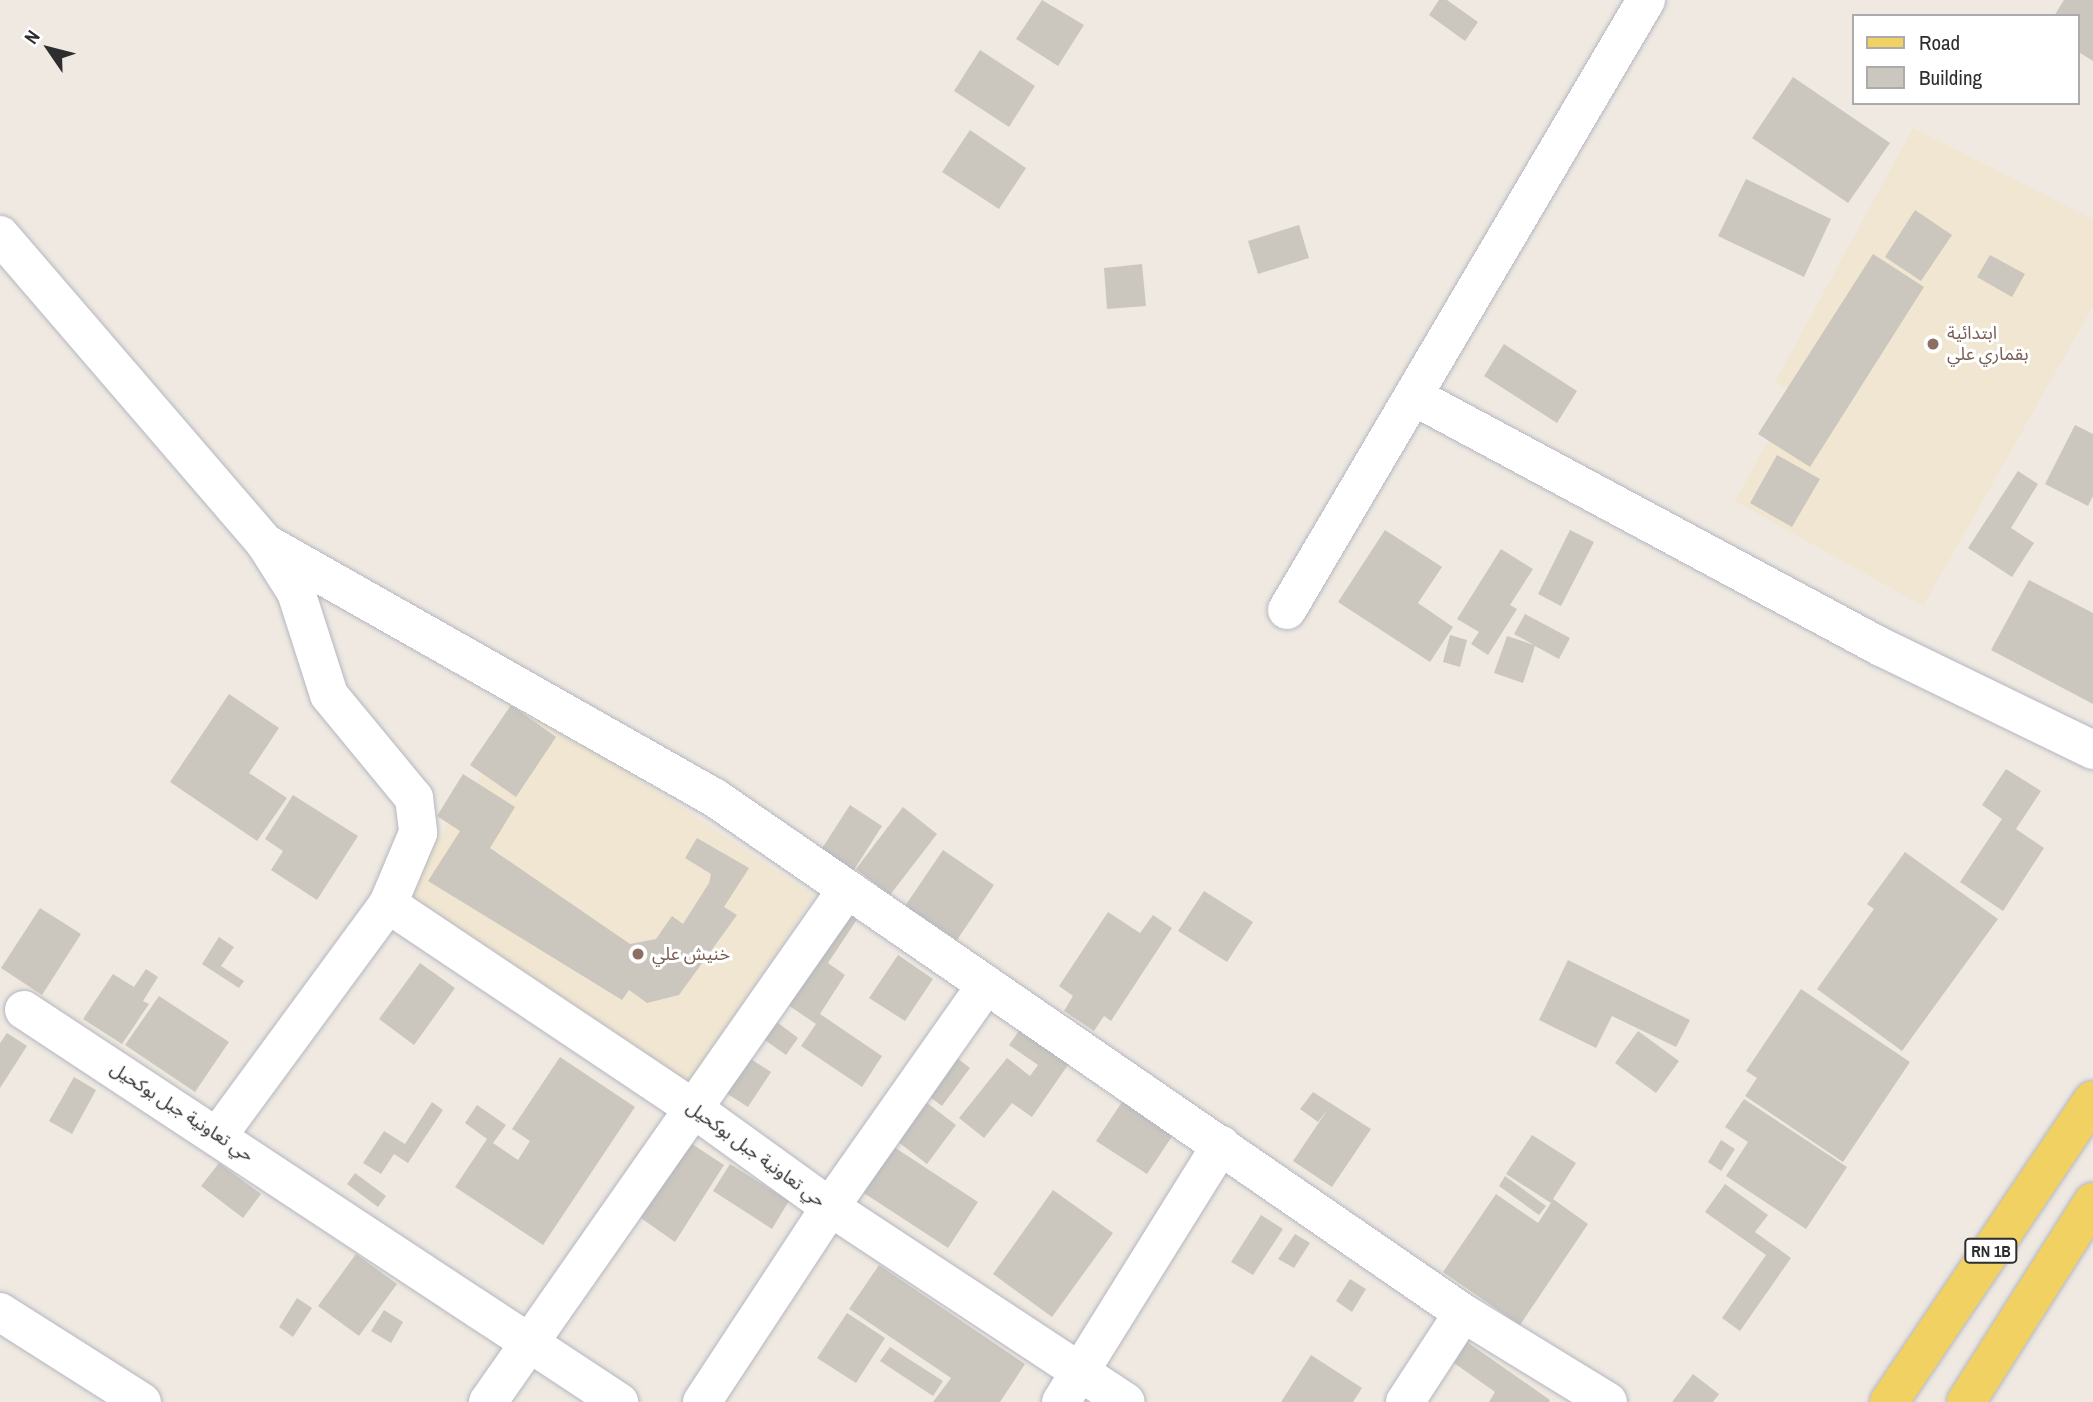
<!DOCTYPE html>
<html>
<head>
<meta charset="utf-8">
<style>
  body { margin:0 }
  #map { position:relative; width:2093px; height:1402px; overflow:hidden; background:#efe9e1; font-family:"Archivo Narrow","Noto Sans Arabic",sans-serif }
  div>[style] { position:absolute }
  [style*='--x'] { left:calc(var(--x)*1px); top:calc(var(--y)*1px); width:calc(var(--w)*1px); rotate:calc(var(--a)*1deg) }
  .education>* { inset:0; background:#f0e6d1 }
  .building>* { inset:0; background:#cbc7bf }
  .roads { filter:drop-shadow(0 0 2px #b4b7c1) drop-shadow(0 0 2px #b4b7c1) }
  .street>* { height:38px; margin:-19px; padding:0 19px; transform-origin:19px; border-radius:19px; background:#fff }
  .primary>* { height:38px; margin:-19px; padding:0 19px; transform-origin:19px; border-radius:19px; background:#f2d163 }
  .dots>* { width:19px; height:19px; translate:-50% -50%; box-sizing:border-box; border:4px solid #fff; border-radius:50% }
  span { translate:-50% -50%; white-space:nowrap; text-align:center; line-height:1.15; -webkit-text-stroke:6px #fff; paint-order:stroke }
  .shield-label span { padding:2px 5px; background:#fff; border:2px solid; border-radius:5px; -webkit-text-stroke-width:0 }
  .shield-label { font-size:16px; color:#2e2e2e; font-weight:700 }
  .education-label { font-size:18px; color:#785e54 }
  .left { translate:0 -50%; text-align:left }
  .street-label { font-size:18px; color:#2e2e2e }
  .legend { position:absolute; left:1852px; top:14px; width:228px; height:91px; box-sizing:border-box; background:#fff; border:2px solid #ababab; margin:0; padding:9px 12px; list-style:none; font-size:21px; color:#2e2e2e }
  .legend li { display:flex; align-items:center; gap:14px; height:35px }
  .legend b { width:35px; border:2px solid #ababab }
  .north { position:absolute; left:14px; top:14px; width:70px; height:70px; -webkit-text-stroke:5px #fff; paint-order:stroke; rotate:305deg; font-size:19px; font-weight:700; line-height:28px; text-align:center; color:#2e2e2e }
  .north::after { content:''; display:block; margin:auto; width:24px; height:32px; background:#2e2e2e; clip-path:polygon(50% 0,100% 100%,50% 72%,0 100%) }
</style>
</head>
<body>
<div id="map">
  <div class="education">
    <div style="clip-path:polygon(1913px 128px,2093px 219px,2093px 306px,1923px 606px,1735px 501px,1795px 392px,1775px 382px)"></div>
    <div style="clip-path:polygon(528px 705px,814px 896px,684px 1091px,398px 900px)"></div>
  </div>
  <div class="building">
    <div style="clip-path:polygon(1042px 0,1084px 25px,1058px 66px,1016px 39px)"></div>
    <div style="clip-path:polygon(1439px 0,1447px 0,1478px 22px,1465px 41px,1429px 15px)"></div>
    <div style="clip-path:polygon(2064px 0,2093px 0,2093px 61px,2077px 51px,2077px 16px,2054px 16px)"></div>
    <div style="clip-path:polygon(980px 50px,1035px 86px,1009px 127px,954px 91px)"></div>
    <div style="clip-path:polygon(1793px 77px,1890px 143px,1848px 203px,1752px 138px)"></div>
    <div style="clip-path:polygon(970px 130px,1026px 168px,999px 209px,942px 172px)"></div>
    <div style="clip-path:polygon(1746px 179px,1831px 219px,1804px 277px,1718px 236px)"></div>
    <div style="clip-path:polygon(1915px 210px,1952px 235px,1921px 281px,1885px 257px)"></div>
    <div style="clip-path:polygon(1299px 225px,1309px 258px,1258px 274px,1248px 241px)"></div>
    <div style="clip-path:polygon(1873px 254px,1924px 287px,1810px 467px,1758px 434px)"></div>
    <div style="clip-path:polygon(1990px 255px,2025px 274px,2012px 297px,1977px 277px)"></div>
    <div style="clip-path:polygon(1142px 264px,1146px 306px,1107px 309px,1104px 268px)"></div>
    <div style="clip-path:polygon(1504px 344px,1577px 391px,1557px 423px,1484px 376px)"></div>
    <div style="clip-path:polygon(2075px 425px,2093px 434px,2093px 496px,2088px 506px,2045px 484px)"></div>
    <div style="clip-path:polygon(1777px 455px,1820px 479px,1792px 527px,1750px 503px)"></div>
    <div style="clip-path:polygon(2018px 471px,2038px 484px,2011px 528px,2034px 543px,2012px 577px,1968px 548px)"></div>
    <div style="clip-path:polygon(1385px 530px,1442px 567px,1418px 603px,1453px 627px,1430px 662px,1338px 602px)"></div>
    <div style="clip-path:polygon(1570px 530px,1594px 542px,1561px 606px,1538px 594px)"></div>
    <div style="clip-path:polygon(1501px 549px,1533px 569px,1510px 605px,1517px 609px,1488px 655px,1471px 644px,1479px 632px,1457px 619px)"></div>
    <div style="clip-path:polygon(2029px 580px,2093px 613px,2093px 704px,1991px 650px)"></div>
    <div style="clip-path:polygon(1525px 614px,1570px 638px,1559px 659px,1535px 646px,1523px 683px,1494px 673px,1507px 636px,1534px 645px,1514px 634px)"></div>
    <div style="clip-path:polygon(1450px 635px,1467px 640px,1460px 667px,1443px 662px)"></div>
    <div style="clip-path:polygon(229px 694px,279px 728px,249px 773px,287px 798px,257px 841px,170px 782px)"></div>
    <div style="clip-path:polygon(511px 705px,556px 737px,516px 797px,470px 765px)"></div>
    <div style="clip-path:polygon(2006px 769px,2041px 791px,2016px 829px,2044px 848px,2003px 911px,1960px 882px,2002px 819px,1982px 805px)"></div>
    <div style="clip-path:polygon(463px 774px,515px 807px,490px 848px,630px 944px,656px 939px,672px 916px,683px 924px,709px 883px,711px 874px,685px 858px,697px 838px,749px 868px,724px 907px,737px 915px,679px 995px,647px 1003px,629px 990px,622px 1000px,428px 881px,460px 831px,437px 816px)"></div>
    <div style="clip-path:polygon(293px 795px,358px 836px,317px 900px,271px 870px,283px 851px,265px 839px)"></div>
    <div style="clip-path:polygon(850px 805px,882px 826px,854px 870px,821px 850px)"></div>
    <div style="clip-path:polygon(903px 807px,937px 834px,890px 895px,856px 869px)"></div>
    <div style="clip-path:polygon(943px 850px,994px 885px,957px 940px,905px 906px)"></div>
    <div style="clip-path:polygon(1905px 852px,1998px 919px,1902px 1051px,1817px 989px,1874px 909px,1867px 904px)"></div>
    <div style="clip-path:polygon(1204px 891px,1253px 922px,1227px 962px,1178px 931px)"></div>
    <div style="clip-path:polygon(834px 902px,858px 918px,828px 963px,845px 975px,820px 1014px,882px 1056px,862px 1087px,801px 1046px,816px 1024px,772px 994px)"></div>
    <div style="clip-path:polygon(40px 908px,81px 934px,42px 995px,1px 968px)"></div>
    <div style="clip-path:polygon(1108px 912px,1140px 933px,1153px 915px,1172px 928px,1111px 1021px,1104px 1016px,1094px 1031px,1064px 1011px,1073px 996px,1059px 986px)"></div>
    <div style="clip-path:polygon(219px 937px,234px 947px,221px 966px,244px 981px,239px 988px,202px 964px)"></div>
    <div style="clip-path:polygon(898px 955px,933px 979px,905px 1021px,869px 998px)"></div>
    <div style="clip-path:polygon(1568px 960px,1690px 1020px,1676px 1047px,1612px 1016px,1596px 1048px,1539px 1020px)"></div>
    <div style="clip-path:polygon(420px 963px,455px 988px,414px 1045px,379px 1019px)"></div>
    <div style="clip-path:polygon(146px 969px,158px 977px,143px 1001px,149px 1004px,122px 1044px,83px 1019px,113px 974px,134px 987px)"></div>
    <div style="clip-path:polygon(1801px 989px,1910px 1062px,1843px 1162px,1745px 1096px,1757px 1078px,1746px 1071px)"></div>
    <div style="clip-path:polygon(159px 996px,229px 1042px,195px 1092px,125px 1045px)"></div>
    <div style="clip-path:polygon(761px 1010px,798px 1038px,786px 1055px,748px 1028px)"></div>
    <div style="clip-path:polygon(1021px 1028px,1070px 1062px,1032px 1117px,1012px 1103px,984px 1138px,959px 1118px,1007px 1058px,1030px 1076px,1038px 1065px,1009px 1045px)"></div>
    <div style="clip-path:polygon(1638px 1031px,1679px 1061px,1656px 1093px,1615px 1063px)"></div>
    <div style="clip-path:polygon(7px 1033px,27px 1046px,0 1088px,0 1043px)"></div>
    <div style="clip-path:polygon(940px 1045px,970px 1068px,942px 1106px,911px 1083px)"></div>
    <div style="clip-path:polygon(735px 1049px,771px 1072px,748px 1107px,712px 1084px)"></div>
    <div style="clip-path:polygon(560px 1057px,635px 1107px,543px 1245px,455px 1187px,487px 1139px,465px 1123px,477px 1105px,506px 1125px,493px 1143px,518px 1160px,530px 1141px,512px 1129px)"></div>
    <div style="clip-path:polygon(74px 1077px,96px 1090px,72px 1134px,49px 1121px)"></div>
    <div style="clip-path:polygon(905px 1086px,956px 1125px,927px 1164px,876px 1125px)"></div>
    <div style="clip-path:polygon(1313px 1092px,1371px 1129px,1332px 1187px,1293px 1161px,1328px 1109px,1318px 1122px,1300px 1109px)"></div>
    <div style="clip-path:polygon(1124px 1099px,1175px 1132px,1147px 1174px,1096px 1141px)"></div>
    <div style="clip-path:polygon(1744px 1099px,1847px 1167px,1806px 1229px,1726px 1176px,1748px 1142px,1725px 1127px)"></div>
    <div style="clip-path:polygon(432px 1102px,443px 1110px,408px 1163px,394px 1154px,381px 1174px,363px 1163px,384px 1131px,405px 1144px)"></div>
    <div style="clip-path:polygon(677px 1134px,724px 1165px,675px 1242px,628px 1209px)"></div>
    <div style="clip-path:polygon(874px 1134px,978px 1202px,948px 1248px,844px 1180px)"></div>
    <div style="clip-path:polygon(1532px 1135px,1576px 1163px,1553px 1199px,1588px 1224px,1520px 1325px,1443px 1272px,1496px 1194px,1538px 1223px,1551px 1203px,1506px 1174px)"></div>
    <div style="clip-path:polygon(1721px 1140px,1735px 1149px,1721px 1171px,1708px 1162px)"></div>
    <div style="clip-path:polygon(219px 1163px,261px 1194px,243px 1218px,201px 1186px)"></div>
    <div style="clip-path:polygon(730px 1164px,789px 1201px,772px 1229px,713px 1191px)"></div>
    <div style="clip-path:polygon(355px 1173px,386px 1196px,378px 1207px,347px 1184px)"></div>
    <div style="clip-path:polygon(1505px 1176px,1546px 1206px,1539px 1215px,1499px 1186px)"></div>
    <div style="clip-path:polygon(1725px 1184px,1768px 1215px,1755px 1232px,1791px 1258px,1740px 1331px,1722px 1318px,1766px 1255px,1705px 1212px)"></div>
    <div style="clip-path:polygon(1053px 1190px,1113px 1233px,1052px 1317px,993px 1274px)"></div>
    <div style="clip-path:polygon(1261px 1215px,1283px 1229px,1253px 1275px,1231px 1262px)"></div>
    <div style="clip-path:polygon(1295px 1234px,1310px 1243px,1294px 1268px,1278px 1259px)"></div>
    <div style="clip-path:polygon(356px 1254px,397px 1284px,359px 1336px,318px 1306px)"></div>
    <div style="clip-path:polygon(879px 1265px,1025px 1364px,1000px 1402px,933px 1402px,951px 1378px,849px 1309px)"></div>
    <div style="clip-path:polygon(1350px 1279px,1366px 1289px,1352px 1312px,1336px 1301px)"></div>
    <div style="clip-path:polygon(297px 1298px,312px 1308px,293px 1337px,279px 1327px)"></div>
    <div style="clip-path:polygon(384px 1310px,403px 1322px,391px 1343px,371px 1331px)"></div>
    <div style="clip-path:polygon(847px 1313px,885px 1338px,856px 1383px,817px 1358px)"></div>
    <div style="clip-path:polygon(1467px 1342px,1550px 1400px,1549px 1402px,1489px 1402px,1495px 1392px,1454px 1363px)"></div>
    <div style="clip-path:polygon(890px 1347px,943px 1381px,933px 1396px,880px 1361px)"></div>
    <div style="clip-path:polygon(1311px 1355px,1362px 1388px,1353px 1402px,1281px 1402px)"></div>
    <div style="clip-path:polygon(1693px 1374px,1719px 1394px,1713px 1402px,1672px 1402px)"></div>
  </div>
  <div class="roads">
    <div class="street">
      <div style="--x:0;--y:235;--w:406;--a:49.3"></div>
      <div style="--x:265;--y:543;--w:58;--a:57.7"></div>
      <div style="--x:296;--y:592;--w:108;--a:72.2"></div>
      <div style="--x:329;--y:695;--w:134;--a:50.5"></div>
      <div style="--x:414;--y:798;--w:35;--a:83"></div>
      <div style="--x:418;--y:833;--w:77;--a:112.9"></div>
      <div style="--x:388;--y:904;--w:285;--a:126.3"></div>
      <div style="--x:1413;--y:396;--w:531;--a:28.21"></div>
      <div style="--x:1881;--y:647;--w:236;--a:25.9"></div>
      <div style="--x:265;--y:543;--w:517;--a:29.54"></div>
      <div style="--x:715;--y:798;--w:908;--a:34.55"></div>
      <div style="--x:1463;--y:1313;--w:170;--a:31.5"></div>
      <div style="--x:1287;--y:610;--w:708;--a:-59.52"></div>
      <div style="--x:388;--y:904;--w:368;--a:33.8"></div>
      <div style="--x:694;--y:1109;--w:168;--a:35.8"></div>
      <div style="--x:830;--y:1207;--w:354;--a:33.4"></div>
      <div style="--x:24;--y:1010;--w:713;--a:33.38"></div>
      <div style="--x:0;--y:1312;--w:168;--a:32.4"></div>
      <div style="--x:488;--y:1402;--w:626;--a:-55.02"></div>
      <div style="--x:702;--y:1402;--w:233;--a:-56.7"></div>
      <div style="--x:830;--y:1207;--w:268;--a:-54.9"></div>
      <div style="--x:1061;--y:1402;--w:303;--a:-58.1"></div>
      <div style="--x:1405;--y:1402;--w:106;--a:-56.9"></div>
    </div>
    <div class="primary">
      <div style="--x:1889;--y:1402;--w:364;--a:-56"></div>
      <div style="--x:1966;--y:1402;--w:237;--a:-57.6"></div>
    </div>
  </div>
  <div class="dots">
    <div style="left:1933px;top:344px;background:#8d6e63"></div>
    <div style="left:638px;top:954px;background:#8d6e63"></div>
  </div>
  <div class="shield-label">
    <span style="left:1991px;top:1251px">RN 1B</span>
  </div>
  <div class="education-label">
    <span class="left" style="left:1947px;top:344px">ابتدائية<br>بقماري علي</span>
    <span class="left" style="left:652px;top:954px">خنيش علي</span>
  </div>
  <div class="street-label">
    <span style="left:182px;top:1112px;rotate:33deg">حي تعاونية جبل بوكحيل</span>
    <span style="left:756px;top:1154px;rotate:36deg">حي تعاونية جبل بوكحيل</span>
  </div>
  <ul class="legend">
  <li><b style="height:9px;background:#f2d163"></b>Road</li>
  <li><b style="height:19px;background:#cbc7bf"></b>Building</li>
  </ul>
  <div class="north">N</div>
</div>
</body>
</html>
